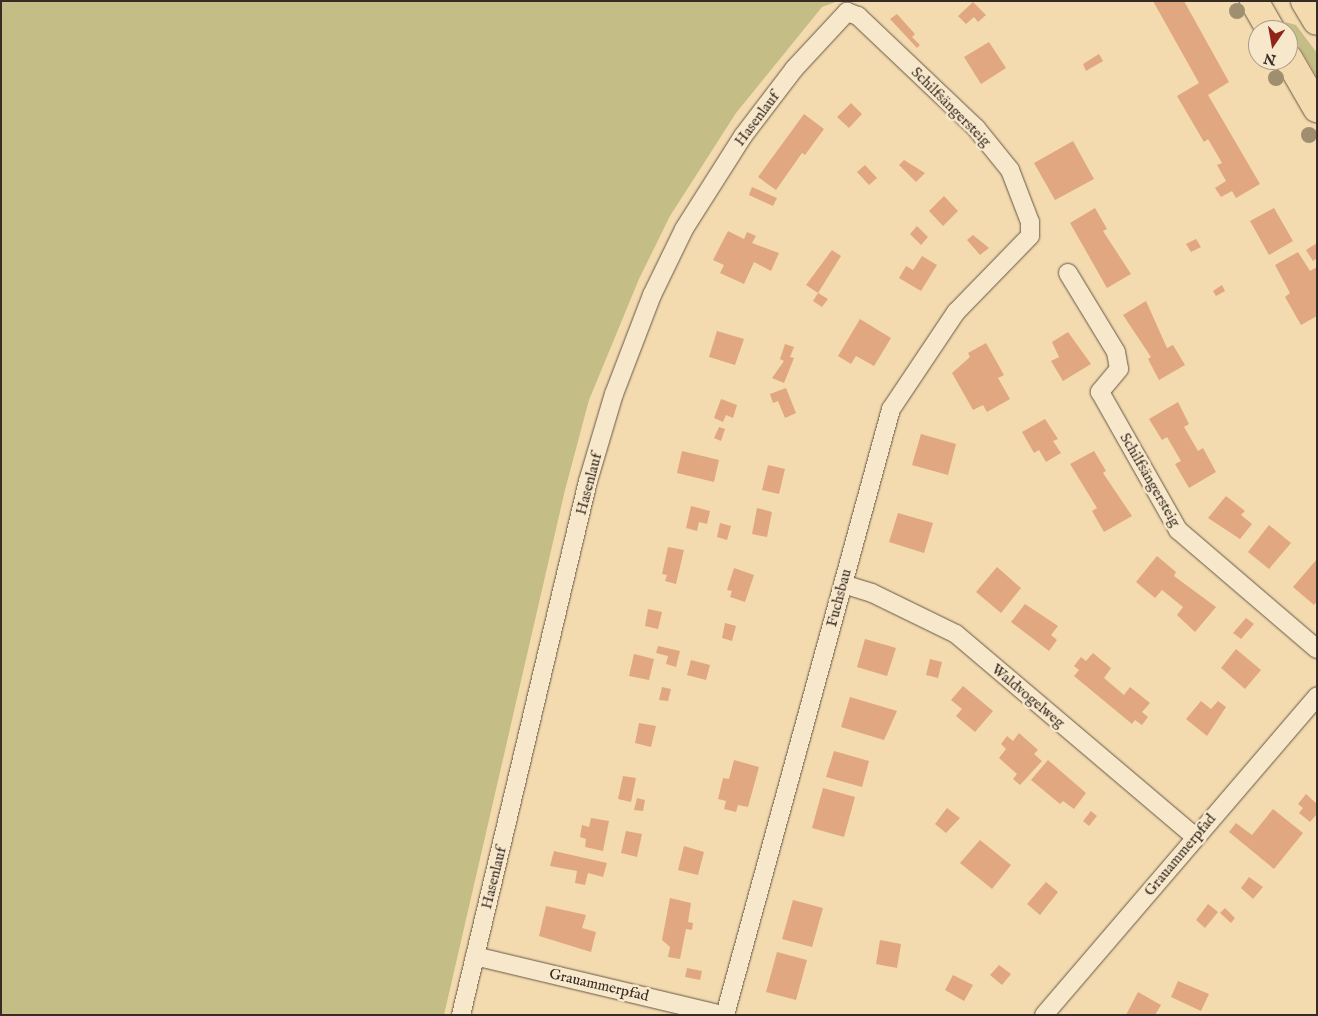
<!DOCTYPE html>
<html>
<head>
<meta charset="utf-8">
<style>
  body { margin:0 }
  #map { position:relative; width:1318px; height:1016px; overflow:hidden; background:#f4dbaf; font-family:"IM FELL English",serif }
  div>[style] { position:absolute }
  [style*='--x'] { left:calc(var(--x)*1px); top:calc(var(--y)*1px); width:calc(var(--w)*1px); rotate:calc(var(--a)*1deg) }
  .green>* { inset:0; background:#c4bd85 }
  .building>* { inset:0; background:#e0a781 }
  .roads { filter:drop-shadow(0 0 1px #665748) drop-shadow(0 0 1px #665748) }
  .minor>* { height:18px; margin:-9px; padding:0 9px; transform-origin:9px; border-radius:9px; background:#f8e8cb }
  .primary>* { height:28px; margin:-14px; padding:0 14px; transform-origin:14px; border-radius:14px; background:#f4dbaf }
  .trees>* { width:16px; height:16px; margin:-8px; border-radius:50%; background:#9f8f70 }
  span { translate:-50% -50%; white-space:nowrap; text-align:center; line-height:1.15; -webkit-text-stroke:5px #f8e8cb; paint-order:stroke }
  .street-label { font-size:15px; color:#362b25 }
  .frame { position:absolute; inset:0; border:2px solid #362b25; pointer-events:none }
  .north { position:absolute; left:1248px; top:20px; width:50px; height:50px; box-sizing:border-box; background:#f8e8cb; border:1px solid #aa9c89; border-radius:50%; rotate:192deg; font-size:14px; font-weight:700; line-height:20px; text-align:center; color:#362b25 }
  .north::after { content:''; display:block; margin:auto; width:18px; height:22px; background:#8f2418; clip-path:polygon(50% 0,100% 100%,50% 72%,0 100%) }
</style>
</head>
<body>
<div id="map">
  <div class="green">
    <div style="clip-path:polygon(1px 1px,838px 1px,822px 7px,736px 113px,670px 216px,639px 279px,589px 400px,565px 490px,444px 1015px,1px 1015px)"></div>
    <div style="clip-path:polygon(1285px 22px,1296px 25px,1317px 53px,1317px 77px)"></div>
  </div>
  <div class="building">
    <div style="clip-path:polygon(1153px 1px,1184px 1px,1229px 82px,1208px 95px,1260px 184px,1236px 198px,1232px 191px,1221px 197px,1215px 188px,1226px 181px,1217px 165px,1222px 163px,1208px 139px,1204px 142px,1177px 96px,1199px 83px)"></div>
    <div style="clip-path:polygon(973px 2px,986px 15px,978px 22px,974px 17px,966px 24px,958px 16px)"></div>
    <div style="clip-path:polygon(897px 14px,915px 34px,912px 37px,920px 45px,917px 48px,890px 19px)"></div>
    <div style="clip-path:polygon(989px 42px,1006px 68px,981px 84px,964px 57px)"></div>
    <div style="clip-path:polygon(1099px 54px,1103px 61px,1086px 71px,1083px 64px)"></div>
    <div style="clip-path:polygon(851px 103px,862px 114px,849px 128px,837px 117px)"></div>
    <div style="clip-path:polygon(804px 114px,824px 129px,805px 155px,802px 153px,776px 190px,758px 177px)"></div>
    <div style="clip-path:polygon(1073px 141px,1094px 179px,1055px 200px,1034px 163px)"></div>
    <div style="clip-path:polygon(904px 160px,925px 173px,916px 182px,899px 165px)"></div>
    <div style="clip-path:polygon(865px 165px,877px 178px,869px 185px,857px 172px)"></div>
    <div style="clip-path:polygon(752px 187px,777px 198px,773px 206px,749px 195px)"></div>
    <div style="clip-path:polygon(944px 196px,958px 211px,943px 226px,929px 211px)"></div>
    <div style="clip-path:polygon(1095px 208px,1107px 229px,1103px 231px,1131px 274px,1107px 288px,1070px 223px)"></div>
    <div style="clip-path:polygon(1274px 208px,1293px 241px,1269px 255px,1250px 221px)"></div>
    <div style="clip-path:polygon(917px 226px,928px 237px,921px 245px,910px 234px)"></div>
    <div style="clip-path:polygon(728px 231px,744px 239px,747px 232px,756px 236px,752px 243px,779px 253px,771px 271px,754px 262px,744px 284px,720px 273px,724px 265px,713px 260px)"></div>
    <div style="clip-path:polygon(973px 235px,989px 248px,980px 255px,967px 240px)"></div>
    <div style="clip-path:polygon(1196px 239px,1201px 247px,1191px 252px,1186px 244px)"></div>
    <div style="clip-path:polygon(1317px 243px,1317px 258px,1313px 261px,1306px 250px)"></div>
    <div style="clip-path:polygon(832px 250px,841px 256px,818px 293px,806px 285px)"></div>
    <div style="clip-path:polygon(1298px 252px,1310px 271px,1317px 267px,1317px 316px,1301px 325px,1285px 297px,1290px 293px,1275px 265px)"></div>
    <div style="clip-path:polygon(922px 256px,937px 265px,921px 291px,899px 278px,906px 266px,913px 270px)"></div>
    <div style="clip-path:polygon(1222px 285px,1225px 291px,1216px 296px,1213px 291px)"></div>
    <div style="clip-path:polygon(818px 293px,828px 299px,822px 307px,813px 301px)"></div>
    <div style="clip-path:polygon(1146px 301px,1167px 348px,1173px 345px,1185px 365px,1159px 380px,1148px 359px,1151px 357px,1123px 315px)"></div>
    <div style="clip-path:polygon(860px 319px,891px 338px,874px 366px,856px 356px,851px 364px,838px 356px)"></div>
    <div style="clip-path:polygon(717px 331px,744px 339px,735px 365px,709px 357px)"></div>
    <div style="clip-path:polygon(1068px 332px,1091px 364px,1063px 381px,1051px 361px,1059px 357px,1052px 342px)"></div>
    <div style="clip-path:polygon(986px 343px,1004px 375px,998px 378px,1010px 399px,987px 412px,983px 405px,973px 410px,952px 373px,970px 357px,968px 353px)"></div>
    <div style="clip-path:polygon(785px 344px,794px 347px,790px 357px,794px 358px,784px 383px,772px 378px,784px 361px,780px 359px)"></div>
    <div style="clip-path:polygon(786px 388px,796px 413px,785px 418px,778px 401px,773px 403px,770px 394px)"></div>
    <div style="clip-path:polygon(721px 399px,737px 405px,733px 418px,726px 415px,723px 422px,714px 418px)"></div>
    <div style="clip-path:polygon(1178px 402px,1189px 424px,1184px 427px,1198px 451px,1203px 448px,1216px 472px,1189px 488px,1175px 464px,1181px 461px,1167px 437px,1162px 440px,1149px 419px)"></div>
    <div style="clip-path:polygon(1045px 419px,1058px 439px,1053px 441px,1061px 453px,1046px 462px,1039px 450px,1034px 453px,1022px 432px)"></div>
    <div style="clip-path:polygon(719px 427px,725px 429px,721px 441px,714px 438px)"></div>
    <div style="clip-path:polygon(921px 434px,956px 444px,948px 475px,912px 465px)"></div>
    <div style="clip-path:polygon(682px 451px,719px 460px,714px 482px,677px 473px)"></div>
    <div style="clip-path:polygon(1094px 451px,1106px 471px,1103px 473px,1132px 516px,1104px 532px,1092px 511px,1097px 508px,1070px 464px)"></div>
    <div style="clip-path:polygon(768px 465px,785px 469px,779px 494px,762px 490px)"></div>
    <div style="clip-path:polygon(1226px 496px,1245px 511px,1241px 515px,1252px 524px,1240px 539px,1208px 518px)"></div>
    <div style="clip-path:polygon(691px 506px,710px 511px,707px 524px,699px 522px,697px 531px,686px 528px)"></div>
    <div style="clip-path:polygon(757px 508px,772px 512px,767px 537px,752px 534px)"></div>
    <div style="clip-path:polygon(898px 513px,933px 523px,924px 553px,889px 542px)"></div>
    <div style="clip-path:polygon(720px 523px,731px 526px,727px 540px,717px 537px)"></div>
    <div style="clip-path:polygon(1269px 525px,1291px 543px,1269px 569px,1248px 552px)"></div>
    <div style="clip-path:polygon(668px 547px,684px 550px,676px 584px,665px 581px,667px 575px,662px 574px)"></div>
    <div style="clip-path:polygon(1157px 556px,1176px 572px,1174px 576px,1216px 607px,1195px 632px,1177px 615px,1183px 607px,1162px 590px,1155px 598px,1136px 582px)"></div>
    <div style="clip-path:polygon(1317px 559px,1317px 601px,1314px 605px,1293px 587px)"></div>
    <div style="clip-path:polygon(997px 567px,1021px 588px,1001px 613px,976px 592px)"></div>
    <div style="clip-path:polygon(734px 568px,754px 575px,745px 602px,730px 597px,732px 591px,727px 590px)"></div>
    <div style="clip-path:polygon(1025px 604px,1058px 626px,1051px 635px,1057px 640px,1049px 651px,1011px 622px)"></div>
    <div style="clip-path:polygon(648px 609px,662px 612px,658px 629px,645px 626px)"></div>
    <div style="clip-path:polygon(1246px 618px,1254px 624px,1241px 639px,1233px 633px)"></div>
    <div style="clip-path:polygon(725px 623px,736px 626px,732px 641px,722px 638px)"></div>
    <div style="clip-path:polygon(865px 639px,896px 648px,887px 676px,857px 667px)"></div>
    <div style="clip-path:polygon(658px 646px,680px 651px,676px 667px,666px 664px,668px 656px,656px 653px)"></div>
    <div style="clip-path:polygon(1236px 649px,1261px 670px,1245px 689px,1221px 668px)"></div>
    <div style="clip-path:polygon(1093px 653px,1111px 668px,1104px 678px,1124px 695px,1130px 687px,1150px 703px,1142px 712px,1148px 717px,1142px 725px,1135px 720px,1132px 724px,1074px 676px,1079px 670px,1074px 666px,1081px 657px,1086px 661px)"></div>
    <div style="clip-path:polygon(634px 654px,654px 659px,649px 680px,629px 676px)"></div>
    <div style="clip-path:polygon(930px 659px,942px 662px,938px 678px,926px 675px)"></div>
    <div style="clip-path:polygon(691px 660px,710px 665px,706px 680px,687px 675px)"></div>
    <div style="clip-path:polygon(963px 686px,993px 711px,975px 732px,956px 716px,962px 709px,951px 700px)"></div>
    <div style="clip-path:polygon(662px 687px,671px 689px,668px 701px,659px 700px)"></div>
    <div style="clip-path:polygon(850px 697px,897px 711px,884px 740px,841px 727px)"></div>
    <div style="clip-path:polygon(1201px 701px,1211px 709px,1218px 701px,1226px 707px,1207px 736px,1186px 719px)"></div>
    <div style="clip-path:polygon(639px 723px,656px 726px,651px 747px,635px 743px)"></div>
    <div style="clip-path:polygon(1019px 733px,1038px 750px,1034px 754px,1042px 761px,1020px 785px,1013px 779px,1017px 774px,999px 758px,1006px 749px,1001px 744px,1007px 736px,1013px 741px)"></div>
    <div style="clip-path:polygon(834px 751px,869px 761px,862px 787px,826px 777px)"></div>
    <div style="clip-path:polygon(734px 760px,759px 767px,748px 807px,738px 805px,736px 812px,724px 809px,726px 801px,718px 799px,723px 778px,729px 779px)"></div>
    <div style="clip-path:polygon(1048px 760px,1086px 793px,1074px 809px,1063px 801px,1060px 804px,1031px 780px)"></div>
    <div style="clip-path:polygon(623px 776px,636px 778px,631px 802px,618px 799px)"></div>
    <div style="clip-path:polygon(823px 788px,855px 797px,844px 837px,812px 828px)"></div>
    <div style="clip-path:polygon(1306px 794px,1317px 804px,1317px 814px,1310px 822px,1299px 813px,1303px 808px,1298px 804px)"></div>
    <div style="clip-path:polygon(637px 798px,645px 800px,643px 811px,634px 810px)"></div>
    <div style="clip-path:polygon(947px 808px,960px 818px,946px 833px,935px 824px)"></div>
    <div style="clip-path:polygon(1273px 809px,1303px 833px,1274px 869px,1229px 832px,1236px 823px,1252px 835px)"></div>
    <div style="clip-path:polygon(1091px 811px,1097px 816px,1089px 826px,1083px 821px)"></div>
    <div style="clip-path:polygon(591px 818px,609px 821px,603px 851px,585px 847px,586px 839px,580px 837px,582px 825px,589px 827px)"></div>
    <div style="clip-path:polygon(626px 831px,642px 834px,637px 857px,621px 853px)"></div>
    <div style="clip-path:polygon(980px 840px,1011px 865px,992px 889px,960px 863px)"></div>
    <div style="clip-path:polygon(684px 846px,704px 852px,698px 875px,678px 870px)"></div>
    <div style="clip-path:polygon(554px 851px,607px 863px,603px 877px,588px 873px,585px 885px,575px 883px,577px 871px,550px 866px)"></div>
    <div style="clip-path:polygon(1249px 877px,1263px 887px,1253px 899px,1241px 888px)"></div>
    <div style="clip-path:polygon(1046px 882px,1058px 892px,1040px 915px,1027px 904px)"></div>
    <div style="clip-path:polygon(670px 898px,691px 903px,688px 922px,693px 923px,692px 930px,686px 929px,680px 959px,668px 957px,670px 947px,662px 940px)"></div>
    <div style="clip-path:polygon(793px 900px,823px 908px,812px 947px,782px 939px)"></div>
    <div style="clip-path:polygon(1208px 904px,1218px 912px,1205px 928px,1196px 920px)"></div>
    <div style="clip-path:polygon(546px 906px,586px 915px,582px 928px,596px 932px,591px 952px,539px 936px)"></div>
    <div style="clip-path:polygon(1225px 908px,1235px 918px,1231px 923px,1220px 913px)"></div>
    <div style="clip-path:polygon(880px 940px,901px 944px,897px 968px,876px 964px)"></div>
    <div style="clip-path:polygon(777px 952px,807px 960px,796px 1000px,766px 992px)"></div>
    <div style="clip-path:polygon(999px 965px,1011px 974px,1002px 985px,990px 975px)"></div>
    <div style="clip-path:polygon(687px 968px,702px 971px,700px 980px,685px 977px)"></div>
    <div style="clip-path:polygon(953px 975px,973px 985px,964px 1001px,945px 990px)"></div>
    <div style="clip-path:polygon(1178px 981px,1209px 994px,1201px 1011px,1171px 997px)"></div>
    <div style="clip-path:polygon(1138px 992px,1161px 1005px,1155px 1015px,1126px 1015px)"></div>
  </div>
  <div class="roads">
    <div class="minor">
      <div style="--x:1068;--y:273;--w:92;--a:58.7"></div>
      <div style="--x:1116;--y:352;--w:17;--a:80"></div>
      <div style="--x:1119;--y:369;--w:30;--a:130"></div>
      <div style="--x:1100;--y:392;--w:159;--a:60.5"></div>
      <div style="--x:1178;--y:530;--w:183;--a:40.6"></div>
      <div style="--x:843;--y:584;--w:30;--a:17"></div>
      <div style="--x:872;--y:593;--w:93;--a:26"></div>
      <div style="--x:956;--y:634;--w:314;--a:40.3"></div>
      <div style="--x:475;--y:956;--w:255;--a:13.4"></div>
      <div style="--x:461;--y:1015;--w:549;--a:-76.62"></div>
      <div style="--x:588;--y:481;--w:91;--a:-73.4"></div>
      <div style="--x:614;--y:394;--w:106;--a:-69"></div>
      <div style="--x:652;--y:295;--w:73;--a:-64.1"></div>
      <div style="--x:684;--y:229;--w:110;--a:-57.6"></div>
      <div style="--x:743;--y:136;--w:84;--a:-52.7"></div>
      <div style="--x:794;--y:69;--w:78;--a:-47.1"></div>
      <div style="--x:847;--y:12;--w:12;--a:20"></div>
      <div style="--x:858;--y:16;--w:163;--a:43.5"></div>
      <div style="--x:976;--y:128;--w:54;--a:51"></div>
      <div style="--x:1010;--y:170;--w:56;--a:69"></div>
      <div style="--x:1030;--y:222;--w:14;--a:90"></div>
      <div style="--x:1030;--y:236;--w:106;--a:134.2"></div>
      <div style="--x:956;--y:312;--w:117;--a:123.8"></div>
      <div style="--x:891;--y:409;--w:628;--a:105.32"></div>
      <div style="--x:1044;--y:1015;--w:420;--a:-49.4"></div>
    </div>
    <div class="primary">
      <div style="--x:1254;--y:1;--w:34;--a:60"></div>
      <div style="--x:1305;--y:1;--w:23;--a:59"></div>
      <div style="--x:1288;--y:58;--w:58;--a:59.9"></div>
    </div>
  </div>
  <div class="trees">
    <div style="left:1237px;top:11px"></div>
    <div style="left:1276px;top:78px"></div>
    <div style="left:1309px;top:135px"></div>
  </div>
  <div class="street-label">
    <span style="left:951px;top:107px;rotate:45deg">Schilfsängersteig</span>
    <span style="left:757px;top:119px;rotate:-53deg">Hasenlauf</span>
    <span style="left:1150px;top:480px;rotate:60deg">Schilfsängersteig</span>
    <span style="left:589px;top:484px;rotate:-75deg">Hasenlauf</span>
    <span style="left:839px;top:598px;rotate:-75deg">Fuchsbau</span>
    <span style="left:1028px;top:696px;rotate:40deg">Waldvogelweg</span>
    <span style="left:1180px;top:855px;rotate:-50deg">Grauammerpfad</span>
    <span style="left:494px;top:878px;rotate:-76deg">Hasenlauf</span>
    <span style="left:599px;top:985px;rotate:13deg">Grauammerpfad</span>
  </div>
  <div class="frame"></div>
  <div class="north">N</div>
</div>
</body>
</html>
